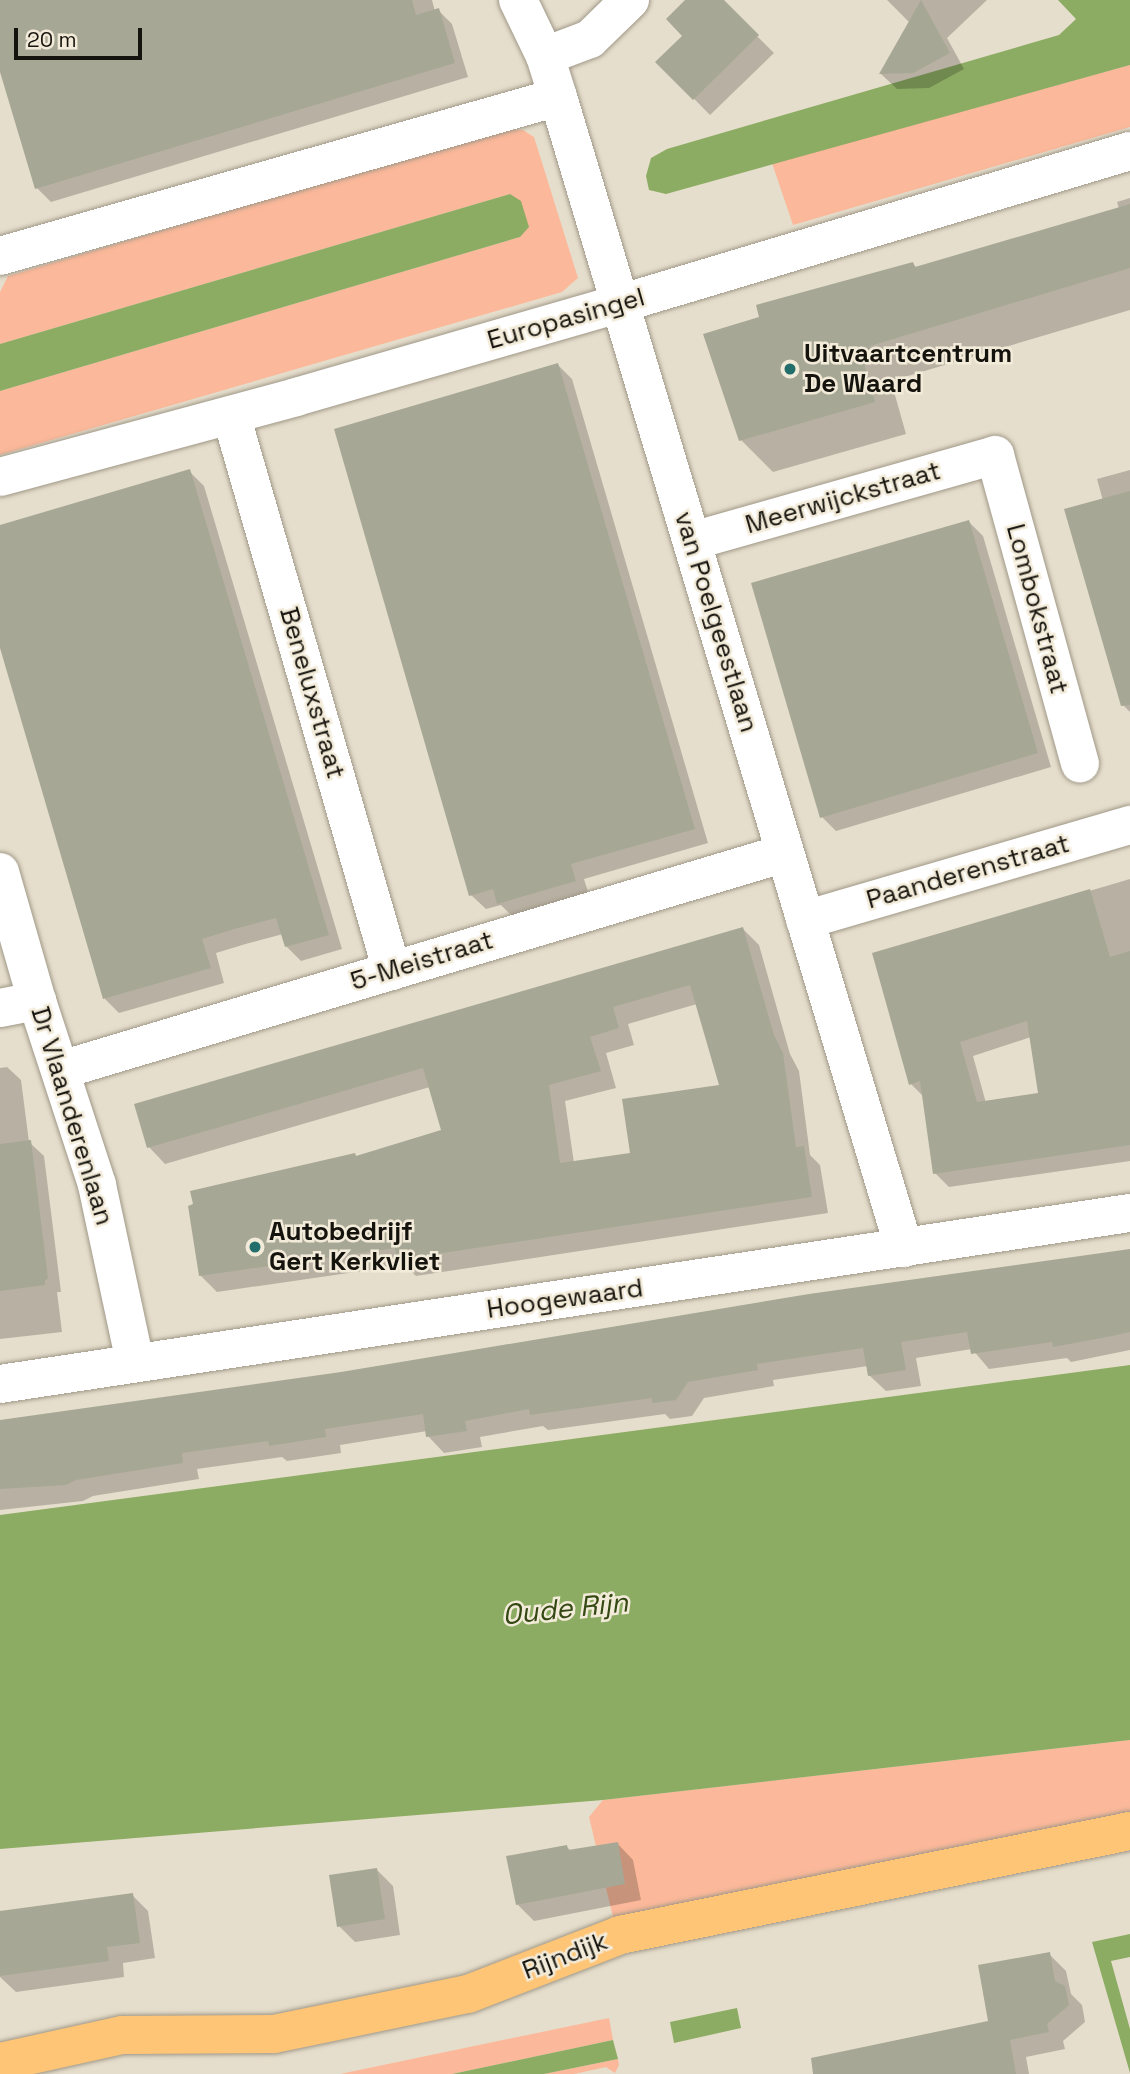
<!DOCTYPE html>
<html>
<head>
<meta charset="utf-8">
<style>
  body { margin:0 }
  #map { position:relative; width:1130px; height:2074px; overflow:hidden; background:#e6decc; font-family:"Space Grotesk",sans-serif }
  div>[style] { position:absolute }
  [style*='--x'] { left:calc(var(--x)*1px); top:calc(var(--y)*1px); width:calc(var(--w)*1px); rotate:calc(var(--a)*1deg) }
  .green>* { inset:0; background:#fbb89a }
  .water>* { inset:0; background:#8dac63 }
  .shadow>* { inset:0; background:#0003 }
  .building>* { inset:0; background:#a7a795 }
  .roads { filter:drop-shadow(0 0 2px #a09888) drop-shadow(0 0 2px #a09888) }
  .minor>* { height:38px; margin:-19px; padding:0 19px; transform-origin:19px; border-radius:19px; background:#fff }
  .major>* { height:38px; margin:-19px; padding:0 19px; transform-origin:19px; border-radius:19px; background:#ffc577 }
  .dots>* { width:19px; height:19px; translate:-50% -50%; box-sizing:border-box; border:4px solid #f3ebd9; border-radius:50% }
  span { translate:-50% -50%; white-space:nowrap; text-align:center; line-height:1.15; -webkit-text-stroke:5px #f3ebd9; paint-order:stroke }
  .street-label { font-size:26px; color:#15130d }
  .poi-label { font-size:26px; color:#15130d; font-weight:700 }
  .left { translate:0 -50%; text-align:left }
  .water-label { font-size:28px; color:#344813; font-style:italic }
  .scale { position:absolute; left:14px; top:28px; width:128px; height:32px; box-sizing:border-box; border:4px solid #15130d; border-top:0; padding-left:9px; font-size:21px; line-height:24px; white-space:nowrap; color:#15130d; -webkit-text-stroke:5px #f3ebd9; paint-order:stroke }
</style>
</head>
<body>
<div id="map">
  <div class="green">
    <div style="clip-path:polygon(1130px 65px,1130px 127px,793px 225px,772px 163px)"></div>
    <div style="clip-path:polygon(504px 129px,523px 130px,534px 137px,578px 278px,562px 292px,0 455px,0 391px,520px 237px,510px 194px,0 344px,0 292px,8px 276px)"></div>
    <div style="clip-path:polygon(1130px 1740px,1130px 1815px,613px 1917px,589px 1817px,603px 1800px)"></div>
    <div style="clip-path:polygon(609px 2018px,613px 2040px,452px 2074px,340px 2074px)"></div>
    <div style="clip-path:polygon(618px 2059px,619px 2065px,615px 2073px,606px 2067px,574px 2074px,544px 2074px)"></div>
  </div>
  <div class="water">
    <div style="clip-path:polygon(1058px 0,1130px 0,1130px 65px,666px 194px,649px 190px,646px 176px,651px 158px,667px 149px,1059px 35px,1076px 19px)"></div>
    <div style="clip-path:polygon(510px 194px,521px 201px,529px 227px,520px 237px,0 391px,0 344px)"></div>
    <div style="clip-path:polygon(1130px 1365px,1130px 1740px,603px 1800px,0 1849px,0 1515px)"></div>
    <div style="clip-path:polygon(1130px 1934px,1130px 1957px,1111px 1961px,1130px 2029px,1130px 2073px,1092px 1942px)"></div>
    <div style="clip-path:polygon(737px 2008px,741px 2028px,674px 2043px,670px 2022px)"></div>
    <div style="clip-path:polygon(613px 2040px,618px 2059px,544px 2074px,452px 2074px)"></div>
  </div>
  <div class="shadow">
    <div style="clip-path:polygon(0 0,432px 0,435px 11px,438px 10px,452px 24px,468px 77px,51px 202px,37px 188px,0 35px)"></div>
    <div style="clip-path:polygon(688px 0,721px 0,774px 53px,710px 115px,658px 62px,684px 36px)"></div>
    <div style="clip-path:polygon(887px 0,987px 0,947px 38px,964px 69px,929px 88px,897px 89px,881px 74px,910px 23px)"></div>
    <div style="clip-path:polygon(1130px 198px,1130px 310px,901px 378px,903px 385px,893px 388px,906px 434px,773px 472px,741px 440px,762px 318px,913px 264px,917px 268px,1119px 209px,1117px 202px)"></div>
    <div style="clip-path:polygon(558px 365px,572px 379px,708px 843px,584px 879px,589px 895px,513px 917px,501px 905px,486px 909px,471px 895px)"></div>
    <div style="clip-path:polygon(1130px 470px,1130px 712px,1122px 704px,1103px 501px,1097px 479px)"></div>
    <div style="clip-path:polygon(189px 471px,204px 486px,342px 949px,301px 961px,286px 946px,283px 934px,249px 943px,216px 953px,224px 983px,119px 1013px,105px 999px,0 642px,0 527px)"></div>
    <div style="clip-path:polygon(969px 522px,983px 536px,1051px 767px,836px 831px,822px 817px)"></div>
    <div style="clip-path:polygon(evenodd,1130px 879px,1130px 1161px,949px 1187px,935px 1173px,924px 1097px,911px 1084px,874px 954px,1130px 879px,1031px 1037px,1040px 1095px,986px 1103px,973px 1056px,1031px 1037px)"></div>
    <div style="clip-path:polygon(evenodd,743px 929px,759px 945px,790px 1054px,799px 1071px,810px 1155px,820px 1165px,828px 1213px,416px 1276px,404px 1265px,217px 1292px,200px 1275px,357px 1158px,443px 1131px,430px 1087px,165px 1164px,149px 1147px,743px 929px,697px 1004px,721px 1086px,632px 1155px,574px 1163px,565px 1101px,616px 1088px,606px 1053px,634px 1045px,628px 1024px,697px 1004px)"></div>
    <div style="clip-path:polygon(7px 1067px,21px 1080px,29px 1142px,44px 1156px,61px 1292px,57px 1292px,62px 1332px,0 1339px,0 1068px)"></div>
    <div style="clip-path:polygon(1130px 1250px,1130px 1350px,1071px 1362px,1067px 1358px,989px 1369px,972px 1349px,916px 1358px,921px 1386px,886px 1391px,869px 1375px,868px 1366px,773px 1380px,774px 1386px,704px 1398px,692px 1416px,670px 1419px,665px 1414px,548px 1430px,543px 1426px,480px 1437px,482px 1447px,444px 1453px,428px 1436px,427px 1431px,340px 1445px,341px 1453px,287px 1461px,282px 1457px,197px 1469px,199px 1479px,93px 1496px,83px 1501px,0 1510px,0 1422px,341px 1374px)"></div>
    <div style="clip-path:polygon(617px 1843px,633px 1860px,641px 1900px,534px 1921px,518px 1905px,567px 1847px,571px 1851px)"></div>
    <div style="clip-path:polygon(377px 1870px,393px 1886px,400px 1935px,355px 1942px,339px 1926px)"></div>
    <div style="clip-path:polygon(132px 1895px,148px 1911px,155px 1958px,123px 1963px,124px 1977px,16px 1992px,0 1977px,0 1913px)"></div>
    <div style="clip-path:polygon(1049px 1954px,1066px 1971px,1071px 1994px,1082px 2005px,1085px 2022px,1063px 2041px,1065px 2049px,1026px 2057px,1029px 2074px,822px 2074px,990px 2022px)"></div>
  </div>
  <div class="building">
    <div style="clip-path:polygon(0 0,412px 0,416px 15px,439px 8px,455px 63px,35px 189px,0 72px)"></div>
    <div style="clip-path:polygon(685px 0,724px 0,759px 35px,693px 100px,655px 62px,682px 36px,666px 19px)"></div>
    <div style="clip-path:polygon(921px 0,950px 53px,913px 73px,879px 74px)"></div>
    <div style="clip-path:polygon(1130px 204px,1130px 268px,870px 346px,871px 352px,862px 356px,875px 402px,739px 441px,703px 334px,759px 317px,756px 305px,913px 262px,915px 267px)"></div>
    <div style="clip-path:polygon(558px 363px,695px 829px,571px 864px,576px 881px,497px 904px,493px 889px,469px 896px,334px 429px)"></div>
    <div style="clip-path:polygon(190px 469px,329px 935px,285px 947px,276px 918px,234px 929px,202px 939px,211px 968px,103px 999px,0 648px,0 525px)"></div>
    <div style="clip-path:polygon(1130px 491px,1130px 705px,1121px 706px,1064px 509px)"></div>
    <div style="clip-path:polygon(969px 520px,1038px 753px,820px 818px,751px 583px)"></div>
    <div style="clip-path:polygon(evenodd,1090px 889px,1110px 957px,1130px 951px,1130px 1145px,933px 1174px,920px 1081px,909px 1085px,872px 953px,1090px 889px,1027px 1021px,1038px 1093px,977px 1102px,960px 1042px,1027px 1021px)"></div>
    <div style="clip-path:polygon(evenodd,743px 927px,774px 1035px,783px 1053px,796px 1147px,804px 1146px,812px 1197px,397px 1260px,395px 1248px,199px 1276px,188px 1206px,193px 1204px,190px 1191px,355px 1153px,356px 1156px,441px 1130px,423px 1068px,147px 1148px,134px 1104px,743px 927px,690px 985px,719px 1085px,622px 1099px,630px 1153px,560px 1163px,549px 1085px,601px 1071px,590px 1037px,619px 1028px,613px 1007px,690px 985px)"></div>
    <div style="clip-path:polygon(31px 1140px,48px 1279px,45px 1280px,45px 1285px,0 1291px,0 1144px)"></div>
    <div style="clip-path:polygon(1130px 1249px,1130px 1332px,1112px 1336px,1053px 1347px,1052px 1342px,971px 1354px,967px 1332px,901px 1342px,906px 1370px,868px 1376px,863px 1348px,757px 1364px,758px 1370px,688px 1382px,676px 1400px,652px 1403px,652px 1398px,530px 1415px,529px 1409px,465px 1421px,467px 1431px,426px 1437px,423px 1414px,325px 1429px,326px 1437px,269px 1446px,268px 1441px,182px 1453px,183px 1463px,76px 1480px,66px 1485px,0 1489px,0 1420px,341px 1372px,809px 1294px)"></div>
    <div style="clip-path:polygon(618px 1842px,625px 1884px,516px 1905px,506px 1856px,567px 1845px,568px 1850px)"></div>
    <div style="clip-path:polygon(377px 1868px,385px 1919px,337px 1927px,329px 1875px)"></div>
    <div style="clip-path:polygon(133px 1893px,140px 1943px,107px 1947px,109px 1961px,0 1976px,0 1911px)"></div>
    <div style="clip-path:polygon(1050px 1952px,1055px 1981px,1065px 1986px,1069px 2005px,1047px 2024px,1049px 2032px,1010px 2040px,1016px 2074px,813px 2074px,811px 2058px,988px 2021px,978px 1965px)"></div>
  </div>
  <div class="roads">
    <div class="minor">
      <div style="--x:518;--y:0;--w:62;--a:64.3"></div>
      <div style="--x:545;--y:56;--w:43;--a:72.4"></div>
      <div style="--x:558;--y:97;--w:1202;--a:73.27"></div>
      <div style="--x:545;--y:56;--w:48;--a:-20.7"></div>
      <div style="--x:590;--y:39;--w:56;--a:-44.3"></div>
      <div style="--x:0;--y:256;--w:580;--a:-15.9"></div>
      <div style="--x:231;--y:415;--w:579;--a:73.85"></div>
      <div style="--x:0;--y:477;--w:307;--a:-15.1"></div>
      <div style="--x:296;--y:397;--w:336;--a:-16.1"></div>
      <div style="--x:619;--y:304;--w:533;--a:-16.67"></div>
      <div style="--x:692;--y:541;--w:315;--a:-15.8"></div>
      <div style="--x:995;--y:455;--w:320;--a:74.6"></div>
      <div style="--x:0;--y:872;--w:134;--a:74"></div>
      <div style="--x:37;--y:1001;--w:194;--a:71.9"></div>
      <div style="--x:97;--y:1185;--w:181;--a:77.9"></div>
      <div style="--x:805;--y:920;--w:339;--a:-16.3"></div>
      <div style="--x:0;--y:1008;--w:38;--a:-11"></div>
      <div style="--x:61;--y:1070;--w:756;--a:-16.68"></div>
      <div style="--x:0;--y:1384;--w:1143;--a:-8.61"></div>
    </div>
    <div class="major">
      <div style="--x:0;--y:2062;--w:125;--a:-12.5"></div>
      <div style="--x:122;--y:2035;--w:152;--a:-0.4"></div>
      <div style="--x:274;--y:2034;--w:198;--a:-11.7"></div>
      <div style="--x:468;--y:1994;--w:163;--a:-21.2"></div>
      <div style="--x:620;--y:1935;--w:520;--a:-11.53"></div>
    </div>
  </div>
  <div class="dots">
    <div style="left:790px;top:369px;background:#236e6a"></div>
    <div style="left:255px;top:1247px;background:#236e6a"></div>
  </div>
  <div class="street-label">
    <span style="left:566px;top:319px;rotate:-16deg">Europasingel</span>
    <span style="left:843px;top:498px;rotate:-16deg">Meerwijckstraat</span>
    <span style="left:1037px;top:609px;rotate:75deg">Lombokstraat</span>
    <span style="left:716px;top:622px;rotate:73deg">van Poelgeestlaan</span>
    <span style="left:312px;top:693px;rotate:74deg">Beneluxstraat</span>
    <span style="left:968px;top:872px;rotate:-16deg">Paanderenstraat</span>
    <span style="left:422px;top:961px;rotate:-17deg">5-Meistraat</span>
    <span style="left:72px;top:1116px;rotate:73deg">Dr Vlaanderenlaan</span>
    <span style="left:565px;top:1299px;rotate:-8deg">Hoogewaard</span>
    <span style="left:565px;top:1956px;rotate:-21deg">Rijndijk</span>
  </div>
  <div class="poi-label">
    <span class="left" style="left:804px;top:369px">Uitvaartcentrum<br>De Waard</span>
    <span class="left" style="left:269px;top:1247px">Autobedrijf<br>Gert Kerkvliet</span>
  </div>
  <div class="water-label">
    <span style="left:565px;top:1608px;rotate:-6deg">Oude Rijn</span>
  </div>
  <div class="scale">20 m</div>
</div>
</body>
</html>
